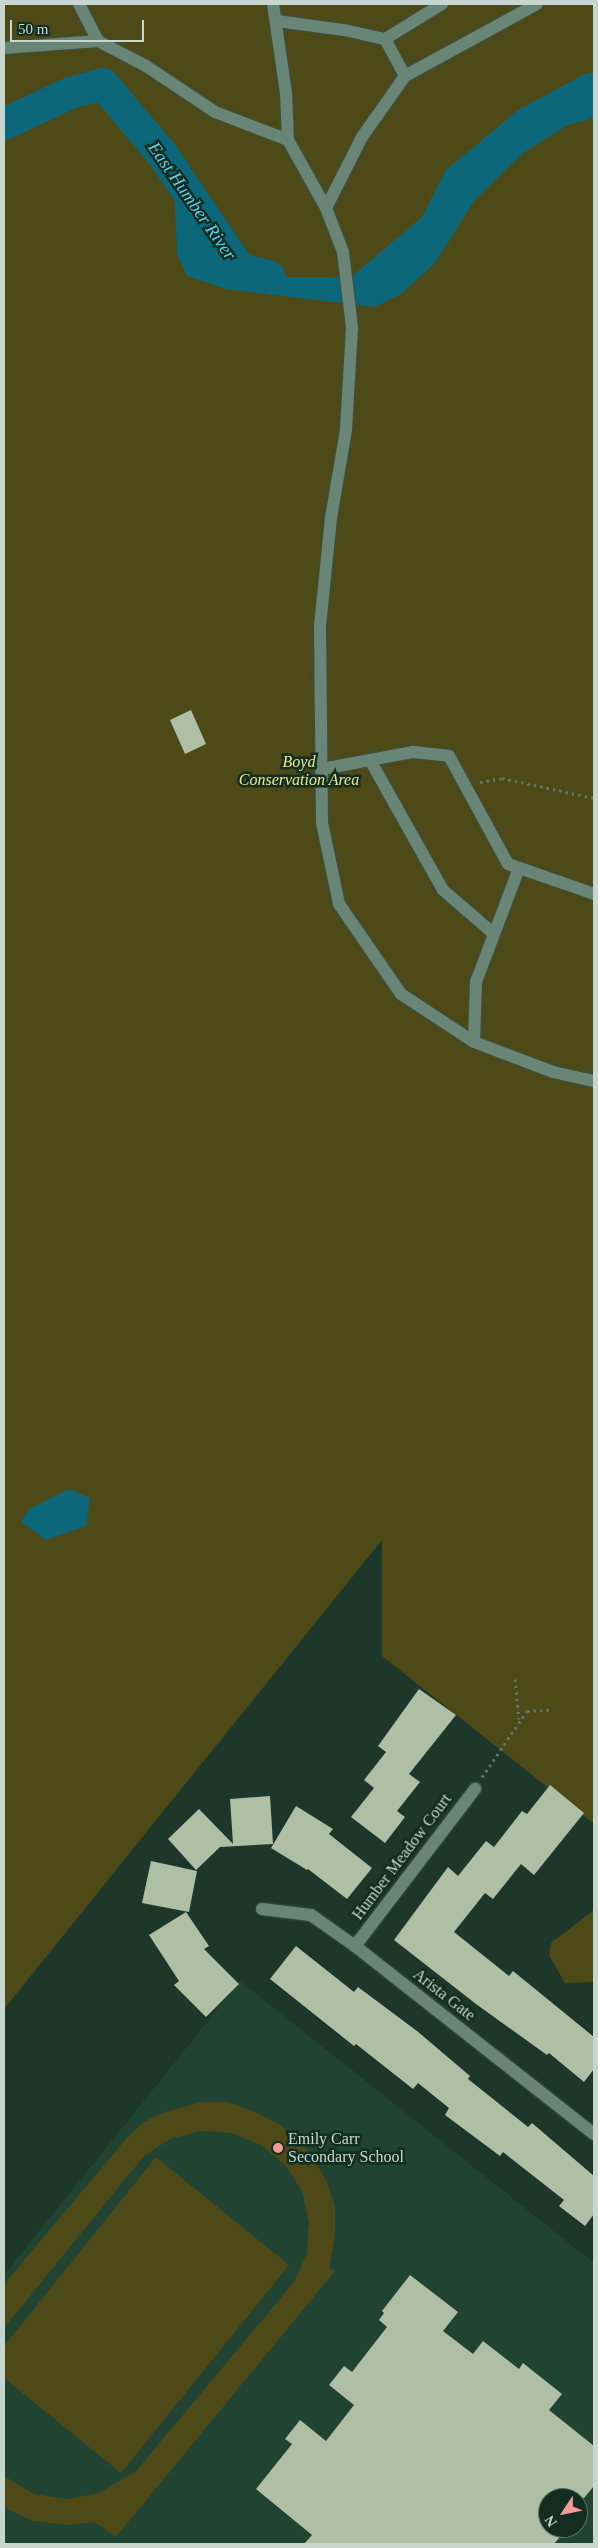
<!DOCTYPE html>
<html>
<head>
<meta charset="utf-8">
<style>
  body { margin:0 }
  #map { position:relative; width:598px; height:2548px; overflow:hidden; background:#1d372a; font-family:Georgia,serif }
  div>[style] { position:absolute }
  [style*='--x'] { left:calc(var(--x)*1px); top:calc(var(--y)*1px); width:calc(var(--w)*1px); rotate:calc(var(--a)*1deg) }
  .built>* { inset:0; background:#204332 }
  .green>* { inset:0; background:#4d4a17 }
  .water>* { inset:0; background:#0d677a }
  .river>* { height:32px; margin:-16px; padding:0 16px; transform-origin:16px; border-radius:16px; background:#0d677a }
  .building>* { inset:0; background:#afbfa5 }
  .path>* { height:3px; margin-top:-1.5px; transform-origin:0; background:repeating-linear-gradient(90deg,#5f7569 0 2.5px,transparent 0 6.5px) }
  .roads { filter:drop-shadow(0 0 1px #3b5247) drop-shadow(0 0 1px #3b5247) }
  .minor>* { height:12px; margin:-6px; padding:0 6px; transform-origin:6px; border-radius:6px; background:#688575 }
  .dots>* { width:14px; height:14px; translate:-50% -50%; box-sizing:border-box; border:2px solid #132d21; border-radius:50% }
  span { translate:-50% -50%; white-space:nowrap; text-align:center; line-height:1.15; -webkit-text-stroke:5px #132d21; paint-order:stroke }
  .park-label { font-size:16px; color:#ece88e; font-style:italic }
  .street-label { font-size:16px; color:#c7d6ce }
  .poi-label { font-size:16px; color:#c7d6ce }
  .left { translate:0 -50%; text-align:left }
  .water-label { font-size:18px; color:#5cd0ed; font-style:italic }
  .frame { position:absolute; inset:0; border:5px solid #c7d6ce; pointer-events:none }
  .north { position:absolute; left:538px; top:2488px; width:50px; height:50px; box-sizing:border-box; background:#132d21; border:1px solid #5b7166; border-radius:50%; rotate:236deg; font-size:14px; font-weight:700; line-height:20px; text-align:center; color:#c7d6ce }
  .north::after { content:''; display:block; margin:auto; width:18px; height:22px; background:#f59b97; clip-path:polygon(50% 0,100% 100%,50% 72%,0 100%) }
  .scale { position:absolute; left:10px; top:20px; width:134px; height:22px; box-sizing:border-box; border:2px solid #c7d6ce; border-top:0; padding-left:6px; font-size:15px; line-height:18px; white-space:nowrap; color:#c7d6ce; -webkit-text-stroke:4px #132d21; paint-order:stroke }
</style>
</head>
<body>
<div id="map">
  <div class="built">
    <div style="clip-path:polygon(evenodd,240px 1981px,594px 2263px,594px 2544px,4px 2544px,4px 2275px,240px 1981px,548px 2498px,578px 2498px,578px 2528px,548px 2528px,548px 2498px)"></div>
  </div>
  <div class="green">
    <div style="clip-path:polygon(4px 4px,594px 4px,594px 1824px,382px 1656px,382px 1540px,4px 2009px)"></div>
    <div style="clip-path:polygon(594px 1910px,594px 1982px,565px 1983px,549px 1955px,551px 1943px)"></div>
    <div style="clip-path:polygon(202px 2102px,228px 2102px,255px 2112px,279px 2124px,304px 2144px,325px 2178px,335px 2206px,335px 2236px,329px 2267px,335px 2271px,116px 2537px,94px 2522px,68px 2525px,33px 2521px,9px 2510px,4px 2507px,4px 2476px,34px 2494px,67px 2499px,99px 2493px,136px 2471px,294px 2282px,307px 2253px,309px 2222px,302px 2191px,285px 2165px,261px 2145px,232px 2133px,201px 2131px,170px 2139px,144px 2156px,4px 2328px,4px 2284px,127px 2138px,144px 2122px,165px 2112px)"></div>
    <div style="clip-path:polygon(156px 2157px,289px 2265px,121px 2473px,4px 2378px,4px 2346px)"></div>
  </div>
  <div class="water">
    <div style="clip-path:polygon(594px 72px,594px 118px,568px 125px,523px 153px,474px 201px,435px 263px,400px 295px,374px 307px,226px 289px,187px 276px,177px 254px,174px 186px,162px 154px,195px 175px,207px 193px,214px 235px,230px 257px,282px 277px,351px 277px,422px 217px,446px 170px,518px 110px,583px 75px)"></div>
    <div style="clip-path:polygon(69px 1489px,90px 1498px,86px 1526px,46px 1540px,21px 1522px,29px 1509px)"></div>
  </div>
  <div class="river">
    <div style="--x:4;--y:124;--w:73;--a:-25.2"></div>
    <div style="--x:70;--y:93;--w:34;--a:-15"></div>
    <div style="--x:103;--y:84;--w:92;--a:49.9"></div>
    <div style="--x:162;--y:154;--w:139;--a:55.9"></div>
    <div style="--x:240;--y:269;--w:30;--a:14"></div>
  </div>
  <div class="building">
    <div style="clip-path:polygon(191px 710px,206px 744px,185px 754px,170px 720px)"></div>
    <div style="clip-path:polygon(419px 1689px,456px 1715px,409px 1774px,420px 1782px,397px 1811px,405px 1817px,385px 1843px,351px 1817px,374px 1788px,364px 1780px,386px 1752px,378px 1746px)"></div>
    <div style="clip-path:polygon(550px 1785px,584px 1813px,534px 1875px,521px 1864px,493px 1899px,485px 1893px,454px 1932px,509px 1976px,513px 1971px,594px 2037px,594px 2069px,584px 2082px,549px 2053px,547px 2055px,476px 2004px,394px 1940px,448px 1867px,458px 1876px,486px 1841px,494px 1847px,522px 1811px,527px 1814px)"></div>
    <div style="clip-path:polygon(270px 1796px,273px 1844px,220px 1847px,196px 1870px,168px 1839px,199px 1809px,233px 1844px,230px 1799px)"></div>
    <div style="clip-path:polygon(296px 1806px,333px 1829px,329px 1834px,372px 1868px,347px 1899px,308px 1869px,307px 1870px,271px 1848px)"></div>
    <div style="clip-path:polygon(151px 1861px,197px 1871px,189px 1912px,142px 1903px)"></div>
    <div style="clip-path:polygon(186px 1912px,209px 1946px,204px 1949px,239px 1984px,206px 2017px,174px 1985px,179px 1981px,149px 1935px)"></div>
    <div style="clip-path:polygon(296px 1946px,354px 1992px,358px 1987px,417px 2031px,470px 2076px,468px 2079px,528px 2127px,532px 2123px,594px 2176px,594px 2214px,585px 2226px,559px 2206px,564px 2200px,503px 2152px,500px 2156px,445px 2115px,449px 2108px,418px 2083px,413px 2089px,356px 2044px,354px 2046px,270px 1979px)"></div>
    <div style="clip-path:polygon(410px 2275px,458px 2312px,443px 2331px,473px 2354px,483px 2341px,519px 2369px,523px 2363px,562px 2394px,549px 2410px,594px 2446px,594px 2486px,584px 2498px,548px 2498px,548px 2528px,560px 2537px,554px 2544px,304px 2544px,312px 2535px,256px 2489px,292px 2444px,285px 2439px,300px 2420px,326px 2441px,354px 2405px,329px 2385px,344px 2366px,352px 2372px,387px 2327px,379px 2320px,384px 2313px,382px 2311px)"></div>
  </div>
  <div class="path">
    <div style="--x:480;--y:782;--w:22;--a:-10"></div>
    <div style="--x:502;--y:778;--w:94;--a:12.3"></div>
    <div style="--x:515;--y:1679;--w:40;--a:84.3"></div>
    <div style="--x:482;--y:1777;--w:80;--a:-55.7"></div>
    <div style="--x:527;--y:1711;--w:22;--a:-3"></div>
  </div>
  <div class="roads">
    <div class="minor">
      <div style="--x:79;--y:4;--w:42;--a:62.8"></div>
      <div style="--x:273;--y:4;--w:90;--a:81.7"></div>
      <div style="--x:286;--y:93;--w:47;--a:87.6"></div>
      <div style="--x:288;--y:140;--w:78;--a:60.8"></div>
      <div style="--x:326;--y:208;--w:47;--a:68.9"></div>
      <div style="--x:343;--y:252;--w:77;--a:83.2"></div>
      <div style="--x:352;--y:328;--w:102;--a:93.4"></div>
      <div style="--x:346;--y:430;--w:89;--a:99.7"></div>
      <div style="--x:331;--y:518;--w:110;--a:95.8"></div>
      <div style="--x:320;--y:627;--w:196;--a:89.4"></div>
      <div style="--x:322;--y:823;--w:83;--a:78.1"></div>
      <div style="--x:339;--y:904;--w:109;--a:55.4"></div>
      <div style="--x:401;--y:994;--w:87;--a:33.3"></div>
      <div style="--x:474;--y:1042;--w:85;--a:20.8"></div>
      <div style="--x:553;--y:1072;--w:42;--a:12.4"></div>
      <div style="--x:277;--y:21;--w:68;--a:7.7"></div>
      <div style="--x:344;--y:30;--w:42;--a:12.4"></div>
      <div style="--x:385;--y:39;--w:67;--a:-31.6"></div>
      <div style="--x:385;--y:39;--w:42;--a:61.6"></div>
      <div style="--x:4;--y:48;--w:94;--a:-4.3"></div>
      <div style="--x:98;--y:41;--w:54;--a:27.5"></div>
      <div style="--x:146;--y:66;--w:83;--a:33.7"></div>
      <div style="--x:215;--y:112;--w:78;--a:21"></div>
      <div style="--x:326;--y:208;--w:80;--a:-63.1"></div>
      <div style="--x:362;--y:137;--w:75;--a:-54.8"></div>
      <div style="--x:405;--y:76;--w:150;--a:-28.6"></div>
      <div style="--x:370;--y:760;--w:149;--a:60.7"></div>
      <div style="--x:443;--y:890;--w:67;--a:40.8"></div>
      <div style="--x:322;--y:769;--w:93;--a:-10.6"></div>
      <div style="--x:413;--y:752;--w:36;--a:6"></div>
      <div style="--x:449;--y:756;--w:123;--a:61.4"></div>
      <div style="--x:508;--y:864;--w:91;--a:19.2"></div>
      <div style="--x:474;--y:1042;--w:60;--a:-88.1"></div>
      <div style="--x:476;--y:982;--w:122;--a:-69.3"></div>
      <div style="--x:262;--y:1909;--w:49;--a:7"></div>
      <div style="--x:311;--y:1915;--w:54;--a:35.2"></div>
      <div style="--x:355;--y:1946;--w:304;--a:38.2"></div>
      <div style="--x:355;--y:1946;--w:198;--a:-52.6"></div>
    </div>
  </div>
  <div class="dots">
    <div style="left:278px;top:2148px;background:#f59b97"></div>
  </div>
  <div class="park-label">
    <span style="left:299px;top:771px">Boyd<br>Conservation Area</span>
  </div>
  <div class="street-label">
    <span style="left:402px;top:1857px;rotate:-53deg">Humber Meadow Court</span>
    <span style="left:444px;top:1995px;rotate:38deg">Arista Gate</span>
  </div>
  <div class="poi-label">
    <span class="left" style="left:288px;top:2148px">Emily Carr<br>Secondary School</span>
  </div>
  <div class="water-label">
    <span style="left:192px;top:201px;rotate:55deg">East Humber River</span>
  </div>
  <div class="frame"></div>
  <div class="north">N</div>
  <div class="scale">50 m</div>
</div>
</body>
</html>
